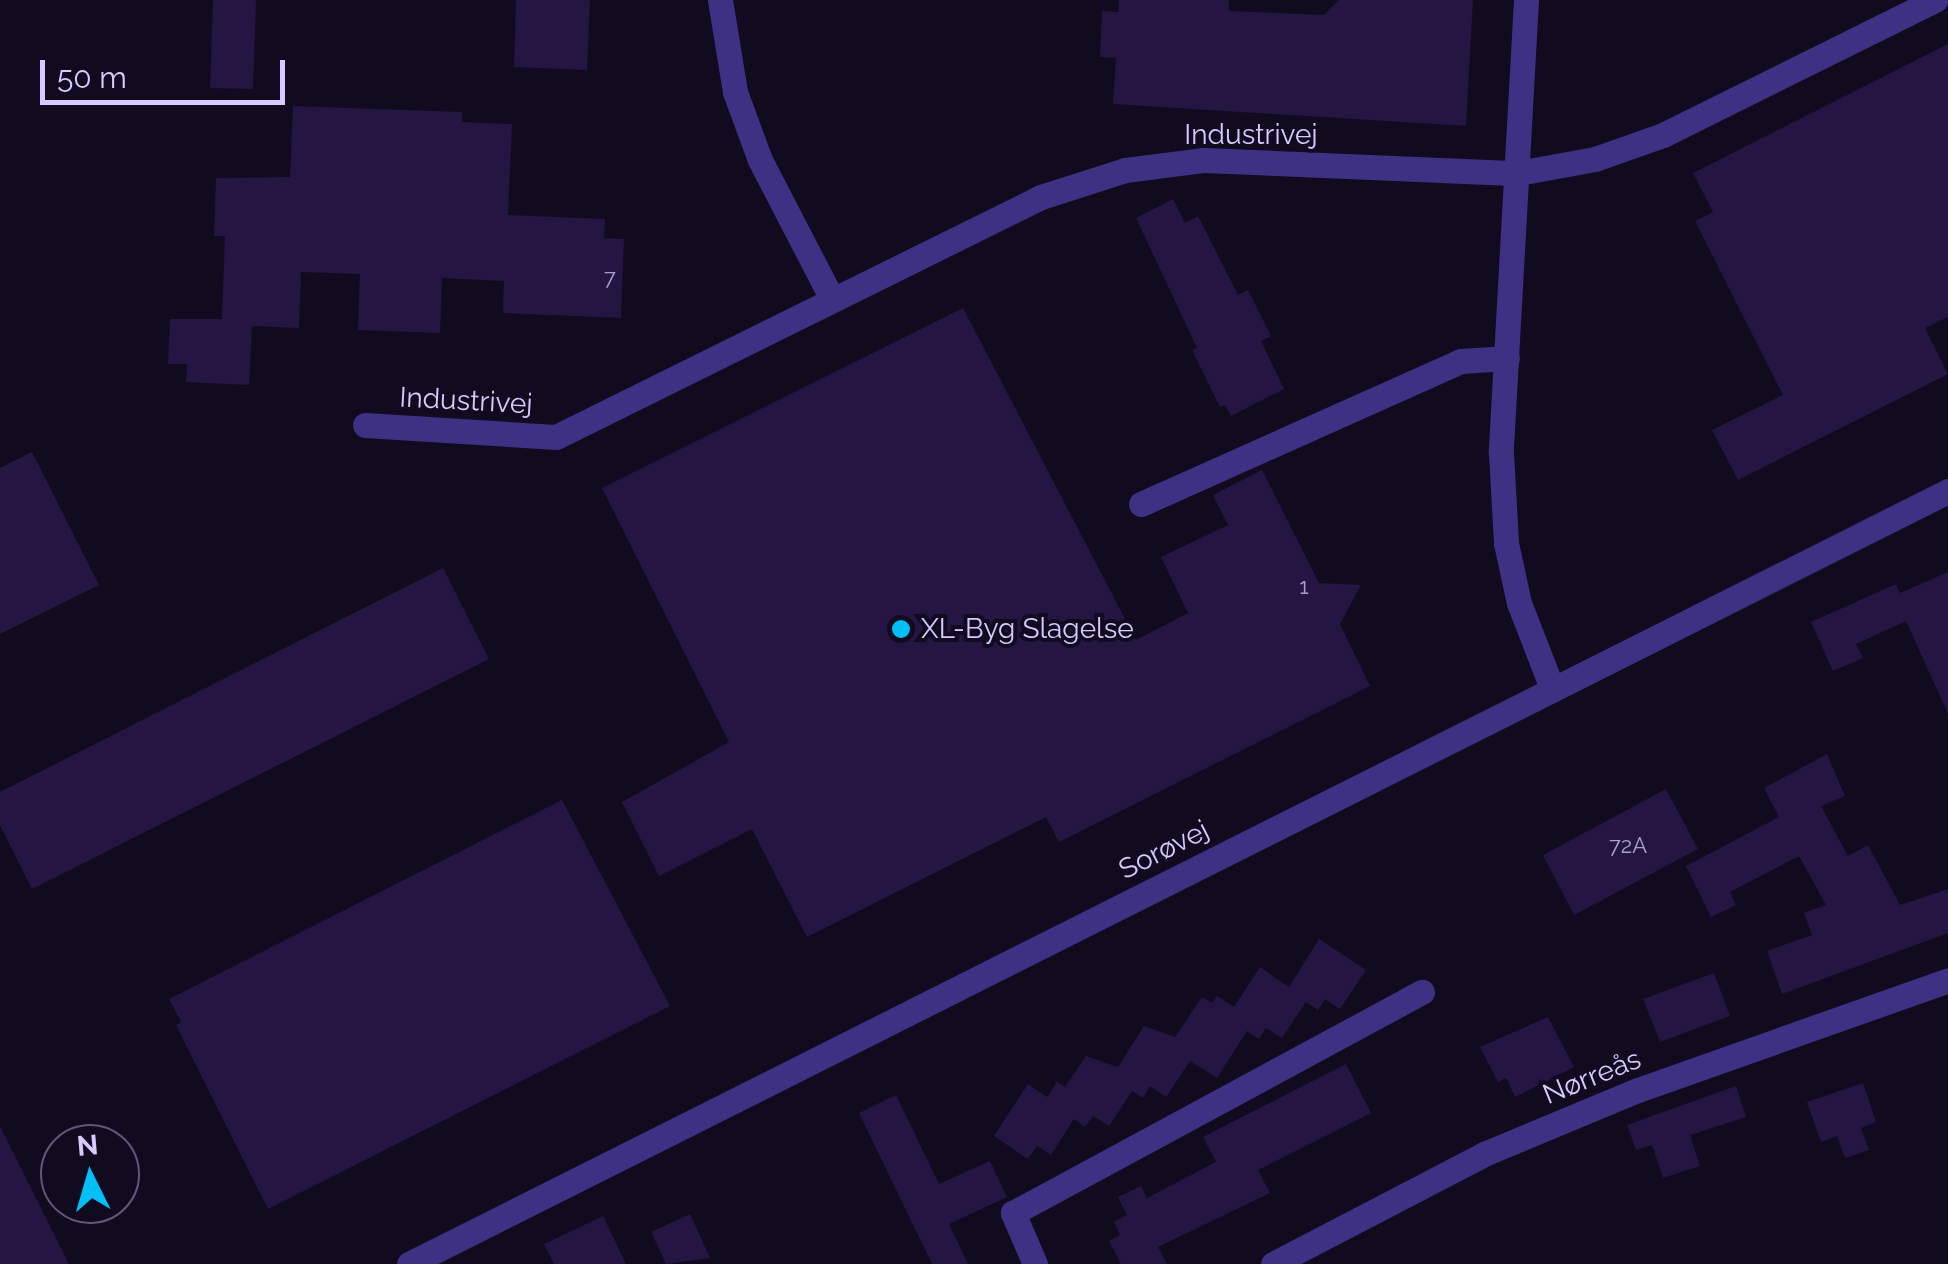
<!DOCTYPE html>
<html>
<head>
<meta charset="utf-8">
<style>
  body { margin:0 }
  #map { position:relative; width:1948px; height:1264px; overflow:hidden; background:#110b20; font-family:Raleway,sans-serif }
  div>[style] { position:absolute }
  [style*='--x'] { left:calc(var(--x)*1px); top:calc(var(--y)*1px); width:calc(var(--w)*1px); rotate:calc(var(--a)*1deg) }
  .building>* { inset:0; background:#241543 }
  .minor>* { height:25px; margin:-12.5px; padding:0 12.5px; transform-origin:12.5px; border-radius:12.5px; background:#3e3184 }
  .tertiary>* { height:25px; margin:-12.5px; padding:0 12.5px; transform-origin:12.5px; border-radius:12.5px; background:#3e3184 }
  .dots>* { width:28px; height:28px; translate:-50% -50%; box-sizing:border-box; border:5px solid #110b20; border-radius:50% }
  span { translate:-50% -50%; white-space:nowrap; text-align:center; line-height:1.15; -webkit-text-stroke:8px #110b20; paint-order:stroke }
  .number-label { font-size:22px; color:#aa9dd0 }
  .number-label span { -webkit-text-stroke-width:0 }
  .street-label { font-size:28px; color:#d6caff }
  .poi-label { font-size:28px; color:#d6caff }
  .left { translate:0 -50%; text-align:left }
  .north { position:absolute; left:40px; top:1124px; width:100px; height:100px; box-sizing:border-box; background:#110b20; border:2px solid #605779; border-radius:50%; rotate:355deg; font-size:28px; font-weight:700; line-height:40px; text-align:center; color:#d6caff }
  .north::after { content:''; display:block; margin:auto; width:35px; height:45px; background:#00bff5; clip-path:polygon(50% 0,100% 100%,50% 72%,0 100%) }
  .scale { position:absolute; left:40px; top:60px; width:245px; height:45px; box-sizing:border-box; border:5px solid #d6caff; border-top:0; padding-left:12px; font-size:30px; line-height:35px; white-space:nowrap; color:#d6caff; -webkit-text-stroke:8px #110b20; paint-order:stroke }
</style>
</head>
<body>
<div id="map">
  <div class="building">
    <div style="clip-path:polygon(213px 0,256px 0,253px 89px,210px 88px)"></div>
    <div style="clip-path:polygon(516px 0,590px 0,587px 70px,514px 67px)"></div>
    <div style="clip-path:polygon(1119px 0,1229px 0,1229px 11px,1324px 15px,1339px 0,1473px 0,1466px 126px,1113px 104px,1116px 58px,1100px 57px,1102px 11px,1118px 12px)"></div>
    <div style="clip-path:polygon(1948px 44px,1948px 317px,1925px 328px,1948px 374px,1738px 480px,1712px 430px,1783px 395px,1695px 221px,1713px 212px,1693px 173px)"></div>
    <div style="clip-path:polygon(293px 106px,462px 112px,462px 122px,512px 124px,508px 215px,605px 219px,604px 238px,624px 239px,621px 318px,503px 313px,504px 281px,442px 278px,440px 333px,358px 330px,360px 274px,301px 272px,299px 328px,252px 326px,249px 385px,186px 382px,187px 364px,168px 364px,170px 319px,222px 319px,225px 236px,214px 236px,216px 178px,290px 177px)"></div>
    <div style="clip-path:polygon(1173px 199px,1185px 223px,1198px 216px,1238px 295px,1248px 290px,1271px 336px,1261px 341px,1284px 389px,1231px 416px,1225px 405px,1220px 407px,1192px 350px,1197px 348px,1136px 218px)"></div>
    <div style="clip-path:polygon(963px 308px,1136px 640px,1188px 613px,1161px 557px,1228px 525px,1213px 495px,1262px 470px,1319px 583px,1361px 585px,1340px 624px,1370px 686px,1059px 842px,1046px 817px,807px 937px,752px 829px,659px 876px,622px 802px,729px 742px,602px 488px)"></div>
    <div style="clip-path:polygon(32px 452px,99px 585px,0 634px,0 468px)"></div>
    <div style="clip-path:polygon(443px 568px,489px 659px,32px 889px,0 825px,0 792px)"></div>
    <div style="clip-path:polygon(1948px 572px,1948px 714px,1906px 621px,1856px 644px,1863px 658px,1833px 671px,1811px 622px,1896px 584px,1900px 593px)"></div>
    <div style="clip-path:polygon(1827px 754px,1845px 796px,1821px 806px,1848px 856px,1868px 845px,1900px 905px,1948px 889px,1948px 933px,1782px 994px,1767px 951px,1812px 935px,1804px 913px,1826px 905px,1799px 856px,1730px 892px,1736px 905px,1711px 917px,1686px 866px,1779px 817px,1764px 788px)"></div>
    <div style="clip-path:polygon(1666px 789px,1698px 849px,1574px 915px,1543px 855px)"></div>
    <div style="clip-path:polygon(562px 800px,670px 1006px,268px 1209px,176px 1025px,181px 1022px,169px 999px)"></div>
    <div style="clip-path:polygon(1319px 939px,1366px 970px,1340px 1009px,1325px 999px,1318px 1010px,1306px 1002px,1282px 1038px,1266px 1028px,1259px 1039px,1247px 1031px,1217px 1078px,1190px 1061px,1166px 1097px,1150px 1086px,1143px 1098px,1132px 1091px,1109px 1126px,1093px 1116px,1085px 1127px,1074px 1119px,1051px 1155px,1037px 1146px,1028px 1159px,994px 1136px,1028px 1084px,1047px 1097px,1057px 1082px,1065px 1087px,1086px 1056px,1118px 1067px,1144px 1026px,1175px 1037px,1202px 997px,1212px 1003px,1217px 996px,1234px 1007px,1260px 967px,1289px 987px)"></div>
    <div style="clip-path:polygon(1714px 973px,1730px 1016px,1660px 1042px,1643px 999px)"></div>
    <div style="clip-path:polygon(1548px 1017px,1574px 1067px,1515px 1097px,1506px 1078px,1498px 1082px,1480px 1047px)"></div>
    <div style="clip-path:polygon(1346px 1064px,1371px 1113px,1258px 1170px,1270px 1193px,1158px 1247px,1167px 1264px,1121px 1264px,1109px 1241px,1120px 1235px,1114px 1222px,1127px 1215px,1118px 1197px,1141px 1186px,1147px 1198px,1216px 1162px,1203px 1137px)"></div>
    <div style="clip-path:polygon(1863px 1083px,1876px 1122px,1861px 1128px,1869px 1150px,1845px 1158px,1837px 1136px,1821px 1142px,1807px 1102px)"></div>
    <div style="clip-path:polygon(1736px 1086px,1746px 1117px,1690px 1135px,1700px 1166px,1663px 1178px,1652px 1145px,1636px 1150px,1627px 1125px)"></div>
    <div style="clip-path:polygon(896px 1095px,939px 1184px,990px 1161px,1007px 1197px,949px 1224px,968px 1264px,932px 1264px,859px 1113px)"></div>
    <div style="clip-path:polygon(0 1126px,69px 1264px,0 1264px)"></div>
    <div style="clip-path:polygon(690px 1214px,710px 1258px,666px 1264px,651px 1232px)"></div>
    <div style="clip-path:polygon(603px 1216px,626px 1264px,554px 1264px,544px 1244px)"></div>
  </div>
  <div class="minor">
    <div style="--x:720;--y:0;--w:93;--a:80.7"></div>
    <div style="--x:735;--y:92;--w:72;--a:69.8"></div>
    <div style="--x:760;--y:160;--w:154;--a:62.6"></div>
    <div style="--x:1526;--y:0;--w:454;--a:93.2"></div>
    <div style="--x:1501;--y:453;--w:90;--a:86.8"></div>
    <div style="--x:1506;--y:543;--w:61;--a:77.8"></div>
    <div style="--x:1519;--y:603;--w:91;--a:68.8"></div>
    <div style="--x:365;--y:425;--w:191;--a:3.6"></div>
    <div style="--x:556;--y:437;--w:541;--a:-26.33"></div>
    <div style="--x:1041;--y:197;--w:88;--a:-17.8"></div>
    <div style="--x:1125;--y:170;--w:80;--a:-7.2"></div>
    <div style="--x:1204;--y:160;--w:314;--a:2.4"></div>
    <div style="--x:1518;--y:173;--w:78;--a:-10.3"></div>
    <div style="--x:1595;--y:159;--w:72;--a:-19.4"></div>
    <div style="--x:1663;--y:135;--w:304;--a:-26.4"></div>
    <div style="--x:1141;--y:504;--w:350;--a:-24.1"></div>
    <div style="--x:1461;--y:361;--w:46;--a:-3.7"></div>
    <div style="--x:1035;--y:1264;--w:56;--a:-113.3"></div>
    <div style="--x:1013;--y:1213;--w:465;--a:-28.4"></div>
    <div style="--x:1273;--y:1264;--w:238;--a:-27.5"></div>
    <div style="--x:1484;--y:1154;--w:167;--a:-22.6"></div>
    <div style="--x:1638;--y:1090;--w:329;--a:-19.5"></div>
  </div>
  <div class="tertiary">
    <div style="--x:409;--y:1264;--w:1722;--a:-26.67"></div>
  </div>
  <div class="dots">
    <div style="left:901px;top:629px;background:#00bff5"></div>
  </div>
  <div class="number-label">
    <span style="left:610px;top:278px">7</span>
    <span style="left:1304px;top:587px">1</span>
    <span style="left:1628px;top:846px">72A</span>
  </div>
  <div class="street-label">
    <span style="left:1251px;top:135px">Industrivej</span>
    <span style="left:466px;top:401px;rotate:3deg">Industrivej</span>
    <span style="left:1164px;top:850px;rotate:-27deg">Sorøvej</span>
    <span style="left:1592px;top:1077px;rotate:-22deg">Nørreås</span>
  </div>
  <div class="poi-label">
    <span class="left" style="left:921px;top:629px">XL-Byg Slagelse</span>
  </div>
  <div class="north">N</div>
  <div class="scale">50 m</div>
</div>
</body>
</html>
